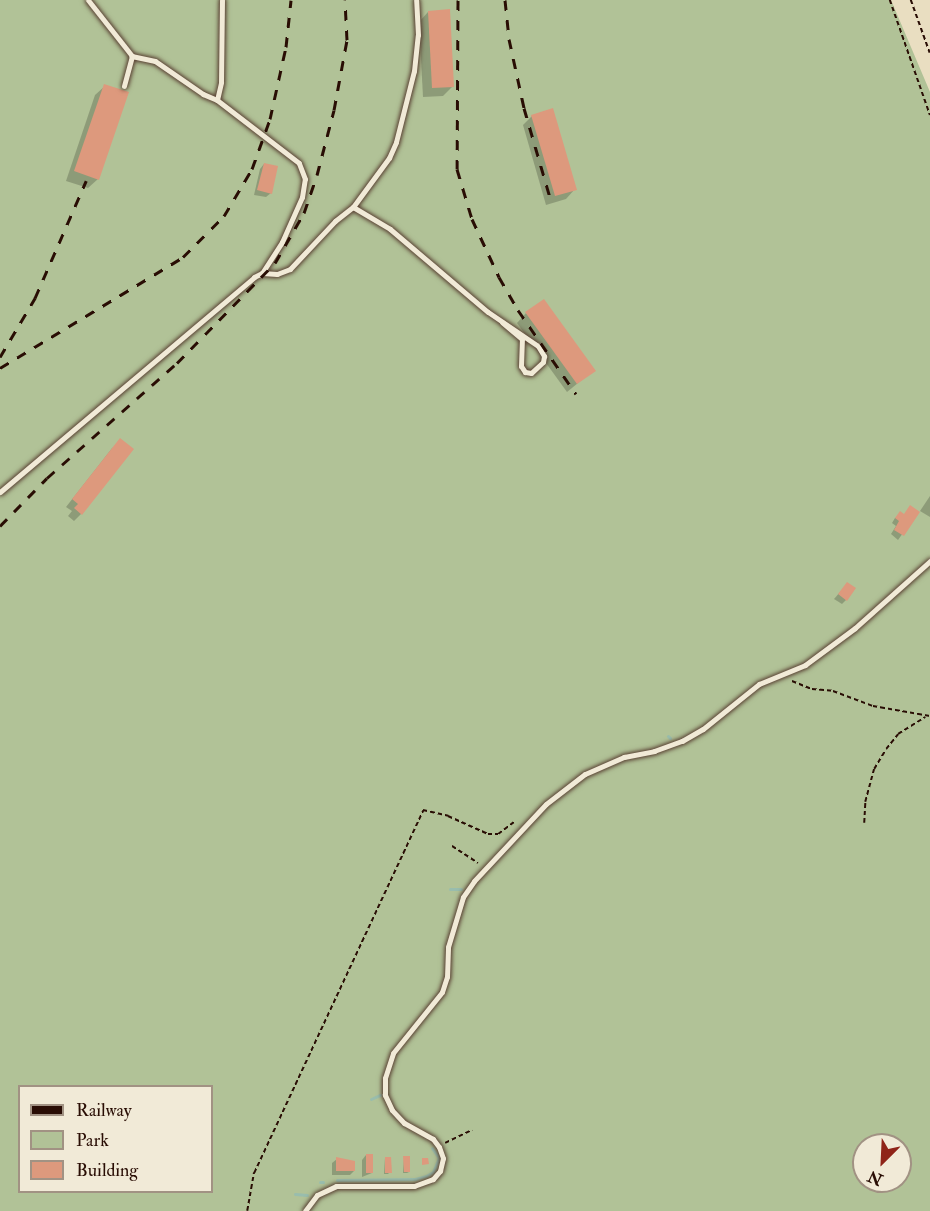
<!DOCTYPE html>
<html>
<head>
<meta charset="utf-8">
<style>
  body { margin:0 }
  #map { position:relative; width:930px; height:1211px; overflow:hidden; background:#e9dec1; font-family:"IM FELL Double Pica",serif }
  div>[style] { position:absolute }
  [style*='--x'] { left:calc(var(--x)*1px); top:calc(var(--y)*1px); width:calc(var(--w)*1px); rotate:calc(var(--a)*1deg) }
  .green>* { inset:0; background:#b1c297 }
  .shadow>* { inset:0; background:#0003 }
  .stream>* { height:3px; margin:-1.5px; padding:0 1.5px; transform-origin:1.5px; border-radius:1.5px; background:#99bdad }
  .building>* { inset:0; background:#dd997d }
  .path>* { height:1.5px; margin-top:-0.75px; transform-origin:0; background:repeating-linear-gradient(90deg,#290d04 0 4.5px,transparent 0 7.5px) }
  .roads { filter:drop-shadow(0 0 2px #594133) drop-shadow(0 0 2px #594133) }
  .service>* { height:5px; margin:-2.5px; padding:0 2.5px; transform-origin:2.5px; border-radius:2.5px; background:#f1ead7 }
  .rail>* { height:3px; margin-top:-1.5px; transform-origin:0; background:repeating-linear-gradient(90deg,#290d04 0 10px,transparent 0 20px) }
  span { translate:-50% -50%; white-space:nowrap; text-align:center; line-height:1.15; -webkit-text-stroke:6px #f1ead7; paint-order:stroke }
  .legend { position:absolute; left:18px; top:1085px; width:195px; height:108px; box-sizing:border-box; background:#f1ead7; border:2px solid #a19283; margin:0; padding:8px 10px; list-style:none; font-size:18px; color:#290d04 }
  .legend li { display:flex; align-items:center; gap:12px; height:30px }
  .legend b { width:30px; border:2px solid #a19283 }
  .north { position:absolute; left:852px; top:1133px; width:60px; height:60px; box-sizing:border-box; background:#f1ead7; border:2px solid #a19283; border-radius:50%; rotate:204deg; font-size:16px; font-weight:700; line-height:24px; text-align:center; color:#290d04 }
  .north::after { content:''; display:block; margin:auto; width:21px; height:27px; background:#8f2418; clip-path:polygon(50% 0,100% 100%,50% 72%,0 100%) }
</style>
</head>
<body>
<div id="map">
  <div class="green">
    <div style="clip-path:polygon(evenodd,0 0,891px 0,930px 92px,930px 1211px,0 1211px,0 0,20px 1086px,212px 1086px,212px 1192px,20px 1192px,20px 1086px,0 0,864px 1145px,900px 1145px,900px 1181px,864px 1181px,864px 1145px)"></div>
  </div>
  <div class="shadow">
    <div style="clip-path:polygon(428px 12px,453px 86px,443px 96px,423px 97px,419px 22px)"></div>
    <div style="clip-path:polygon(105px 86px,98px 179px,88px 188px,66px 181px,95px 95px)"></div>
    <div style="clip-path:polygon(532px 116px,575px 189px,566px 199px,546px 205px,523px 125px)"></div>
    <div style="clip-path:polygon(264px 164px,271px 193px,266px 197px,254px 195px,260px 169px)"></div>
    <div style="clip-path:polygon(526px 313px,594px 370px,567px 392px,517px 323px)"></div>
    <div style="clip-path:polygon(113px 447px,81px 514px,74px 521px,68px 516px,72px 511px,66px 507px)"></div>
    <div style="clip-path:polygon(930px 496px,930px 517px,920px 511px)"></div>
    <div style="clip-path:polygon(918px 512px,898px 540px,891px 534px,896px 526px,892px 523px,895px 518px)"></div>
    <div style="clip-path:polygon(847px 584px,846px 600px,842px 604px,834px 599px)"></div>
    <div style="clip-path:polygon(366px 1155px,372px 1173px,362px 1177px,362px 1160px)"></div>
    <div style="clip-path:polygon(385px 1158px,390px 1172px,388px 1174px,384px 1174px)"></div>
    <div style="clip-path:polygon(404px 1158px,409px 1172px,407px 1173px,403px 1173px)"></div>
    <div style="clip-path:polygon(337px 1159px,354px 1171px,350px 1175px,332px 1175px,332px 1163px)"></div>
  </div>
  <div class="stream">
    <div style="--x:668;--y:736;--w:3;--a:45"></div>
    <div style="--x:450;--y:889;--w:11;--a:0"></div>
    <div style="--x:371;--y:1099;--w:10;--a:-24"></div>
    <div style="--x:337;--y:1180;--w:78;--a:-0.7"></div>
    <div style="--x:415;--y:1179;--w:11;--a:-15"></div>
    <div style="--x:426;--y:1176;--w:8;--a:-30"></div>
    <div style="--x:433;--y:1172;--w:15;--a:-67"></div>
    <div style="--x:439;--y:1158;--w:12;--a:-125"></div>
    <div style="--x:320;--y:1182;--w:3;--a:0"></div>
    <div style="--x:295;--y:1194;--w:12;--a:5"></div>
  </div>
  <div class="building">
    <div style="clip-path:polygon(450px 9px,454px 87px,432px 88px,428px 11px)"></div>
    <div style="clip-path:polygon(104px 84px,129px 92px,99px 180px,74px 171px)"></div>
    <div style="clip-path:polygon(553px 108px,577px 190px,555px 196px,531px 115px)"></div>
    <div style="clip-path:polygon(264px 163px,278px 166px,272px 194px,257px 190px)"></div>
    <div style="clip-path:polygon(544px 299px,596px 371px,577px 384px,525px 312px)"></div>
    <div style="clip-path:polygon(120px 438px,134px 449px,82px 515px,74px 508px,78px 504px,72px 499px)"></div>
    <div style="clip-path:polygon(910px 505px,920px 512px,904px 536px,894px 530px,899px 521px,895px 518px,900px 511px,904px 514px)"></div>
    <div style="clip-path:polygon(847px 582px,856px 588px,847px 601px,838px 594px)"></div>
    <div style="clip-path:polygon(366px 1154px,373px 1154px,373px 1173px,366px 1173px)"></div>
    <div style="clip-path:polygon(403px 1156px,410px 1156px,410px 1172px,404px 1172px)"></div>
    <div style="clip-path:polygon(336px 1157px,355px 1161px,355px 1171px,336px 1171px)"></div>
    <div style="clip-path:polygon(385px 1157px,391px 1157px,392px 1173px,385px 1173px)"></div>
    <div style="clip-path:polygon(422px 1158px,428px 1158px,429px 1164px,422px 1165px)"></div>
  </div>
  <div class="path">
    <div style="--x:890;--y:0;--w:122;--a:70.8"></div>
    <div style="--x:911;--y:0;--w:56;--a:70.3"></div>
    <div style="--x:792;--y:681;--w:22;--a:22"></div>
    <div style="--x:812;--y:689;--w:21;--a:5"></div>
    <div style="--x:833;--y:691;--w:43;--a:20.6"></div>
    <div style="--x:873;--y:706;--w:58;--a:10"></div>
    <div style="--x:864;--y:823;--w:21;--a:-87"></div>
    <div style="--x:865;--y:802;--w:34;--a:-75"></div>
    <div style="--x:874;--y:769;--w:23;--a:-59"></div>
    <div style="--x:886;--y:749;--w:19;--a:-51"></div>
    <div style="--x:898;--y:734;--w:32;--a:-32"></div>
    <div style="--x:452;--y:846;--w:31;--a:33"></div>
    <div style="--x:445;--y:1143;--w:30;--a:-26"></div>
    <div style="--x:247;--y:1211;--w:39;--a:-80"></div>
    <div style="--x:254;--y:1173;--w:400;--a:-65"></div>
    <div style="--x:423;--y:810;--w:26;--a:13"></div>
    <div style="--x:448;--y:816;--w:44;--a:24.2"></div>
    <div style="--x:488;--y:834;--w:10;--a:0"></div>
    <div style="--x:498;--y:834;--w:20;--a:-37"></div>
  </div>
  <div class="roads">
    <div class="service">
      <div style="--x:88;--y:0;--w:71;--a:51.8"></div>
      <div style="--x:217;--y:100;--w:18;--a:-77"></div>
      <div style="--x:221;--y:82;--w:82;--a:-89.3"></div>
      <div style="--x:353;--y:207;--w:61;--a:-53.7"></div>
      <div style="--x:389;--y:158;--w:17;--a:-66"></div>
      <div style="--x:396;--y:142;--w:73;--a:-75.8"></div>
      <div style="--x:414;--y:71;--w:36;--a:-84"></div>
      <div style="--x:418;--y:35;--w:35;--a:-93"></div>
      <div style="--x:262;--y:273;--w:15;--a:4"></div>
      <div style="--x:277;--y:274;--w:14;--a:-21"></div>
      <div style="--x:290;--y:269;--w:66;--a:-46.8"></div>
      <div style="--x:335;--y:221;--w:23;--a:-38"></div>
      <div style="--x:353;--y:207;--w:43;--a:30.7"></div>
      <div style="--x:390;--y:229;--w:128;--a:40.3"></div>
      <div style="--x:488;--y:312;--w:60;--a:34.2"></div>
      <div style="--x:538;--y:346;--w:12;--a:59"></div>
      <div style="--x:544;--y:356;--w:6;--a:99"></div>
      <div style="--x:543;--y:362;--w:16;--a:137"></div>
      <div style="--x:531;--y:373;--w:6;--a:-171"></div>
      <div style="--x:525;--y:372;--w:7;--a:-124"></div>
      <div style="--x:521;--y:366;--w:27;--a:-88"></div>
      <div style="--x:522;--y:339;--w:26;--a:-140"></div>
      <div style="--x:0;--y:492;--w:333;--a:-40.2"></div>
      <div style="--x:254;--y:277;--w:9;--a:-27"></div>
      <div style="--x:262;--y:273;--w:37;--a:-57"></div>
      <div style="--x:282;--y:242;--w:49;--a:-66"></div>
      <div style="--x:302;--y:197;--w:18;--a:-81"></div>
      <div style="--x:305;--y:179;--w:17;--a:-111"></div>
      <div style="--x:299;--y:163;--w:103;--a:-142.5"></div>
      <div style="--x:217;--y:100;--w:15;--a:-157"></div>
      <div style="--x:203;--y:94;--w:58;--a:-145.5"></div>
      <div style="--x:155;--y:61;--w:24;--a:-168"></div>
      <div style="--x:132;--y:56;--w:31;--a:105"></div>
      <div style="--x:305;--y:1211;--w:20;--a:-53"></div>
      <div style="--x:317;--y:1195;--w:21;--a:-25"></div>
      <div style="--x:336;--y:1186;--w:78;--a:0"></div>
      <div style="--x:414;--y:1186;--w:20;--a:-20"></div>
      <div style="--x:433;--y:1179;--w:11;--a:-49"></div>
      <div style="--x:440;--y:1171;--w:13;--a:-77"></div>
      <div style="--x:443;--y:1158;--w:12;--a:-110"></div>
      <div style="--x:439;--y:1147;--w:10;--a:-127"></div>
      <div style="--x:433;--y:1139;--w:33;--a:-151"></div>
      <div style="--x:404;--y:1123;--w:18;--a:-133"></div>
      <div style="--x:392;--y:1110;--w:17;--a:-115"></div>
      <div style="--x:385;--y:1095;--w:17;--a:-90"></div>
      <div style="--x:385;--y:1078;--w:26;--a:-72"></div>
      <div style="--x:393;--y:1053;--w:78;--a:-51.2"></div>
      <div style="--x:442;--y:992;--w:16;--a:-72"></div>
      <div style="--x:447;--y:977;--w:30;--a:-88"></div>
      <div style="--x:448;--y:947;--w:52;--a:-73.3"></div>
      <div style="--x:463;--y:897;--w:19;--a:-55"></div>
      <div style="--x:474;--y:881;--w:105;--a:-46.9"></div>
      <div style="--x:546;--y:804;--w:49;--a:-37.6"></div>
      <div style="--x:585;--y:774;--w:43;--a:-23.6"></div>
      <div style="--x:624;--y:757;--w:31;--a:-11"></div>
      <div style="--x:654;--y:751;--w:30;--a:-20"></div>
      <div style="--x:682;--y:741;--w:24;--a:-30"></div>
      <div style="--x:703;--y:729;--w:72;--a:-38.8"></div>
      <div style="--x:759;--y:684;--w:50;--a:-22.4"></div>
      <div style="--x:805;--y:665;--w:62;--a:-36.5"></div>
      <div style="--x:855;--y:628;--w:101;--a:-41.8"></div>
    </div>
  </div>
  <div class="rail">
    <div style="--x:458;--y:0;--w:169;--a:90.3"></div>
    <div style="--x:457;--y:169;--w:52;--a:73.3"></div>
    <div style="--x:472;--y:219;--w:64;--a:65"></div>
    <div style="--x:499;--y:277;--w:38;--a:60"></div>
    <div style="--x:518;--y:310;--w:102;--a:55.4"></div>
    <div style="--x:505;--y:0;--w:39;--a:84"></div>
    <div style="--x:509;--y:39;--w:71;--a:77.7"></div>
    <div style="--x:524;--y:108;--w:97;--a:73.8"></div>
    <div style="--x:0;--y:357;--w:69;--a:-59.3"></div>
    <div style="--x:35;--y:298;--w:128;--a:-66.4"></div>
    <div style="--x:0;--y:368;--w:214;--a:-31.2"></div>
    <div style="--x:183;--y:257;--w:58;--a:-45"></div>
    <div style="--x:224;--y:216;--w:55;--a:-59.2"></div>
    <div style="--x:252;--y:169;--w:53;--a:-70.2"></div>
    <div style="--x:270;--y:119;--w:74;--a:-77.5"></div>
    <div style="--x:286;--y:47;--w:47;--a:-83.9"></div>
    <div style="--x:0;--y:526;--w:67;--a:-45.6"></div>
    <div style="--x:47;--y:478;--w:174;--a:-41.5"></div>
    <div style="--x:177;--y:363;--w:140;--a:-45.6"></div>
    <div style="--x:275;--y:263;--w:58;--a:-59.9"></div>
    <div style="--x:304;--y:213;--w:40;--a:-71.1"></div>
    <div style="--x:317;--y:175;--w:67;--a:-75.3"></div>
    <div style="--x:334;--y:110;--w:71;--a:-79.5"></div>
    <div style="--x:347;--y:40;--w:40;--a:-92.9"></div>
  </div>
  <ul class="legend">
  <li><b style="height:8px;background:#290d04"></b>Railway</li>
  <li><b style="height:16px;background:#b1c297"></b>Park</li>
  <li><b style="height:16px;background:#dd997d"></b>Building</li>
  </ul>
  <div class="north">N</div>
</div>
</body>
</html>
